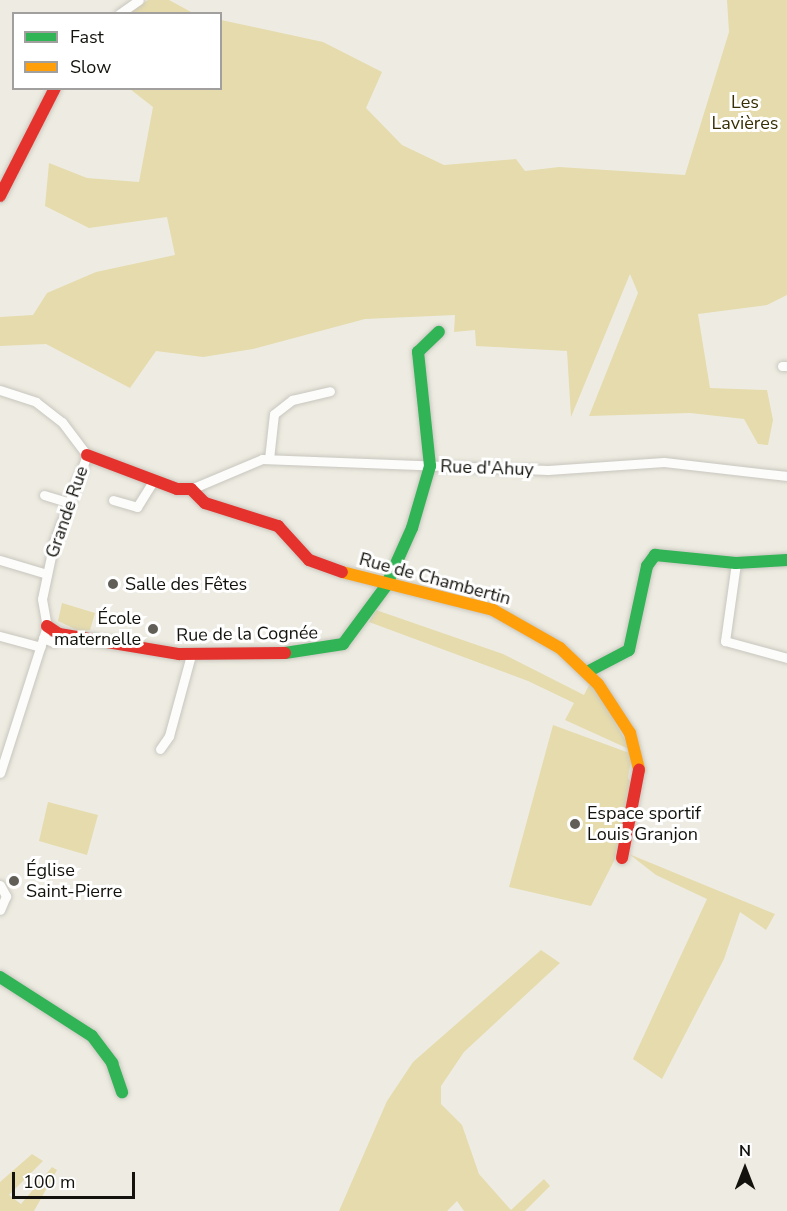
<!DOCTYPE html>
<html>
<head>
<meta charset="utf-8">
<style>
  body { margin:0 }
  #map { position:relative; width:787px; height:1211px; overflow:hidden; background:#eeece2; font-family:"Nunito Sans",sans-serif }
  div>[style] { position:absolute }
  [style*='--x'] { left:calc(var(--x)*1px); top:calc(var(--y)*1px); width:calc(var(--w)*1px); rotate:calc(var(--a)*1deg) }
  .green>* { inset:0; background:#e5dbad }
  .roads { filter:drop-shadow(0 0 2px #c8c6be) drop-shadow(0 0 2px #c8c6be) }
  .street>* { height:9px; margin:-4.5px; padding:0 4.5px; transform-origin:4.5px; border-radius:4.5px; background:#fcfcfb }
  .fast>* { height:12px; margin:-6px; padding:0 6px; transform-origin:6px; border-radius:6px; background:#30b455 }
  .slow>* { height:12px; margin:-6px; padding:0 6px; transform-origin:6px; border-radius:6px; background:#ff9f0a }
  .jam>* { height:12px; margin:-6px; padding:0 6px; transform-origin:6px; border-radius:6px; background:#e5322d }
  .dots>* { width:16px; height:16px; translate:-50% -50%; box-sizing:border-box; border:3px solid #fff; border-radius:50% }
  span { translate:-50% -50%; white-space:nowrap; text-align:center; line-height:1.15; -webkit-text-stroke:6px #fff; paint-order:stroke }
  .park-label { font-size:18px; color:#372f03 }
  .street-label { font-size:18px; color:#13120c }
  .poi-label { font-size:18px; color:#13120c }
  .left { translate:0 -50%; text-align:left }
  .right { translate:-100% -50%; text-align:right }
  .legend { position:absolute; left:12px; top:12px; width:210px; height:78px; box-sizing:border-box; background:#fff; border:2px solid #a1a09e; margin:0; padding:8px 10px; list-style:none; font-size:18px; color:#13120c }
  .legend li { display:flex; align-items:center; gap:12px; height:30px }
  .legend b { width:30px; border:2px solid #a1a09e }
  .north { position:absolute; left:715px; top:1139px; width:60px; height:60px; -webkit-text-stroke:4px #fff; paint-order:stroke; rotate:0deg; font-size:16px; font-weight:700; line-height:24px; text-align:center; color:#13120c }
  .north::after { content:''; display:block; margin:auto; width:21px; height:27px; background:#13120c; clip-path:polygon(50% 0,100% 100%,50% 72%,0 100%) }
  .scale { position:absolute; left:12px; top:1172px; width:123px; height:27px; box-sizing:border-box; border:3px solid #13120c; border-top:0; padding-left:8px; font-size:18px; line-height:21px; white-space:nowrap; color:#13120c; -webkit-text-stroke:4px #fff; paint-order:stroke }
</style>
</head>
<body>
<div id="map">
  <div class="green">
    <div style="clip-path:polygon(148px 0,169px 0,193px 13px,128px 13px)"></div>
    <div style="clip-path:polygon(727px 0,787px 0,787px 295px,767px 305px,698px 314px,710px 388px,767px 390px,773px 420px,768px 445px,758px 444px,744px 419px,690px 413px,589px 416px,638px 293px,630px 274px,571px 417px,567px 351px,476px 346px,475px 330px,454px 332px,455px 315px,365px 319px,253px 349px,203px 357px,156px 351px,130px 388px,46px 344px,0 346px,0 317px,33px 315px,47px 293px,96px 272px,175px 255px,167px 217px,89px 228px,45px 206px,49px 163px,87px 178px,139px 182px,153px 107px,130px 89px,220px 88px,221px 20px,323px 42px,382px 72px,366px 108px,402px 145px,444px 165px,516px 159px,525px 171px,559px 167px,685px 175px,729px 32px)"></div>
    <div style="clip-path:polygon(62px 603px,95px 613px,90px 630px,79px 631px,58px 621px)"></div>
    <div style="clip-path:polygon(376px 610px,503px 654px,584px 695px,591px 681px,631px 750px,565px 720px,574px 703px,528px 681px,369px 622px)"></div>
    <div style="clip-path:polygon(553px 725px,632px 754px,628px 778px,634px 787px,614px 861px,591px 906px,509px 887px)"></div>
    <div style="clip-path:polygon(48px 802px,98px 815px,87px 855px,39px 841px)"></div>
    <div style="clip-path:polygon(629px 854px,775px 914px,766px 930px,740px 912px,724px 959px,662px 1079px,633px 1059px,707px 899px,656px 875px)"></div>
    <div style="clip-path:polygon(541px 950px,560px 963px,464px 1052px,441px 1086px,441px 1104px,462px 1125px,479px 1174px,511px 1210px,544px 1179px,550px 1186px,525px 1211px,464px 1211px,457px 1201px,447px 1211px,339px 1211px,387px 1101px,413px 1062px)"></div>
    <div style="clip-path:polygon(32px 1154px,43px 1161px,9px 1195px,21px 1204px,52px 1167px,57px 1170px,34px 1211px,0 1211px,0 1182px)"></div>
  </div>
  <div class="roads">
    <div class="street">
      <div style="--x:119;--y:14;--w:24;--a:-35"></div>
      <div style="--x:782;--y:366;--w:5;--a:0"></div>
      <div style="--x:0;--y:390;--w:38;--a:18"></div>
      <div style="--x:36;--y:402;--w:33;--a:38"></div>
      <div style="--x:62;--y:422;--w:41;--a:52.9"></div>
      <div style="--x:87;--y:455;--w:93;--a:110.8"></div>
      <div style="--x:54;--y:542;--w:58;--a:101.9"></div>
      <div style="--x:42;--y:599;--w:27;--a:80"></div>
      <div style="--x:47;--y:626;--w:154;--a:107.7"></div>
      <div style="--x:269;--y:459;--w:45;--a:-83.7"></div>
      <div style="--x:274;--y:414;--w:23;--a:-38"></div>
      <div style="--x:292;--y:400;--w:39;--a:-13"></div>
      <div style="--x:191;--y:489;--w:77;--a:-22.9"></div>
      <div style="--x:262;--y:459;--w:286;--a:2.2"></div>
      <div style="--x:548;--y:470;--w:116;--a:-3.9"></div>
      <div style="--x:664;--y:462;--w:124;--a:6.5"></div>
      <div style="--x:44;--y:495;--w:27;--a:17"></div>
      <div style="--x:113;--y:500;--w:25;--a:16"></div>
      <div style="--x:137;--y:507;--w:31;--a:-58"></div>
      <div style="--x:0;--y:560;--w:49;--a:16.6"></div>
      <div style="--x:736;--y:563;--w:79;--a:98"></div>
      <div style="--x:725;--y:641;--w:64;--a:15.3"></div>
      <div style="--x:0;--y:636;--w:42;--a:15"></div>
      <div style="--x:43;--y:638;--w:11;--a:22"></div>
      <div style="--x:53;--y:642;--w:10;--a:-53"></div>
      <div style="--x:160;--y:749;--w:16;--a:-55"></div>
      <div style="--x:169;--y:736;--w:84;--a:-74.8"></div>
      <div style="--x:0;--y:885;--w:13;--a:61"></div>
      <div style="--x:6;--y:896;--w:15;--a:113"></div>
    </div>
    <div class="fast">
      <div style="--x:285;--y:653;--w:59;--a:-8.8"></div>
      <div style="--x:343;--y:644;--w:72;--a:-53.4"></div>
      <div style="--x:386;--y:586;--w:64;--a:-65.9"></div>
      <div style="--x:412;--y:528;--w:65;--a:-73.8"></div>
      <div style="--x:430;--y:466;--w:115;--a:-96"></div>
      <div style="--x:418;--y:352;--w:29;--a:-44"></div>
      <div style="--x:589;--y:671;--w:45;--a:-27.7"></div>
      <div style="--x:629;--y:650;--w:86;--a:-77.9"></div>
      <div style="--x:647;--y:566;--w:14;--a:-54"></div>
      <div style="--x:655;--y:555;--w:81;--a:5.6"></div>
      <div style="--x:736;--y:563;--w:51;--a:-3.4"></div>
      <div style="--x:0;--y:977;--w:109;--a:32.7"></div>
      <div style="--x:92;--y:1036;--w:34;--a:53"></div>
      <div style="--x:112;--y:1063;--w:31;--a:71"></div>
    </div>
    <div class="slow">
      <div style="--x:342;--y:572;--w:156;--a:14.1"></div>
      <div style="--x:493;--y:610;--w:77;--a:29.6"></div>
      <div style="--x:560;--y:648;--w:52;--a:43.5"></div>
      <div style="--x:598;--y:684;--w:59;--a:56.9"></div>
      <div style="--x:630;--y:733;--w:38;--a:76"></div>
    </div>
    <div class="jam">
      <div style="--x:0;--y:196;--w:121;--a:-63"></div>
      <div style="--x:87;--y:455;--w:96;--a:20.7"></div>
      <div style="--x:177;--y:489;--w:14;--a:0"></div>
      <div style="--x:191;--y:489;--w:20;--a:45"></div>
      <div style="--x:205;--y:503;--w:77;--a:17.5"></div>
      <div style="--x:278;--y:526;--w:46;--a:47.6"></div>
      <div style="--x:309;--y:560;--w:35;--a:20"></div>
      <div style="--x:47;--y:626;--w:14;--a:34"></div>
      <div style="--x:59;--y:634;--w:122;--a:9.5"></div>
      <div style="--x:179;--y:654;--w:106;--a:-0.5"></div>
      <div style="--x:622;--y:858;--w:90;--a:-79.1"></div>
    </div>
  </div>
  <div class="dots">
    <div style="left:113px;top:584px;background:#605e57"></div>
    <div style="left:153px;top:629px;background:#605e57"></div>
    <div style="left:575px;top:824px;background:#605e57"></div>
    <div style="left:14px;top:881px;background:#605e57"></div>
  </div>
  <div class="park-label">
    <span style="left:745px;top:113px">Les<br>Lavières</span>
  </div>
  <div class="street-label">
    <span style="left:487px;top:468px;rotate:2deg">Rue d'Ahuy</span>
    <span style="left:67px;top:512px;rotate:-71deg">Grande Rue</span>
    <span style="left:435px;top:579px;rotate:15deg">Rue de Chambertin</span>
    <span style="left:247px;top:634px;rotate:-1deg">Rue de la Cognée</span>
  </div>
  <div class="poi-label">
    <span class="left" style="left:125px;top:584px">Salle des Fêtes</span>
    <span class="right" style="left:141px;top:629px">École<br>maternelle</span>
    <span class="left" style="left:587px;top:824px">Espace sportif<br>Louis Granjon</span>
    <span class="left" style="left:26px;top:881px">Église<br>Saint-Pierre</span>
  </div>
  <ul class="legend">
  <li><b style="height:8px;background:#30b455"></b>Fast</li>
  <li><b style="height:8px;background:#ff9f0a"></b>Slow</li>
  </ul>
  <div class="north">N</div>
  <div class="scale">100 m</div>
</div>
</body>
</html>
